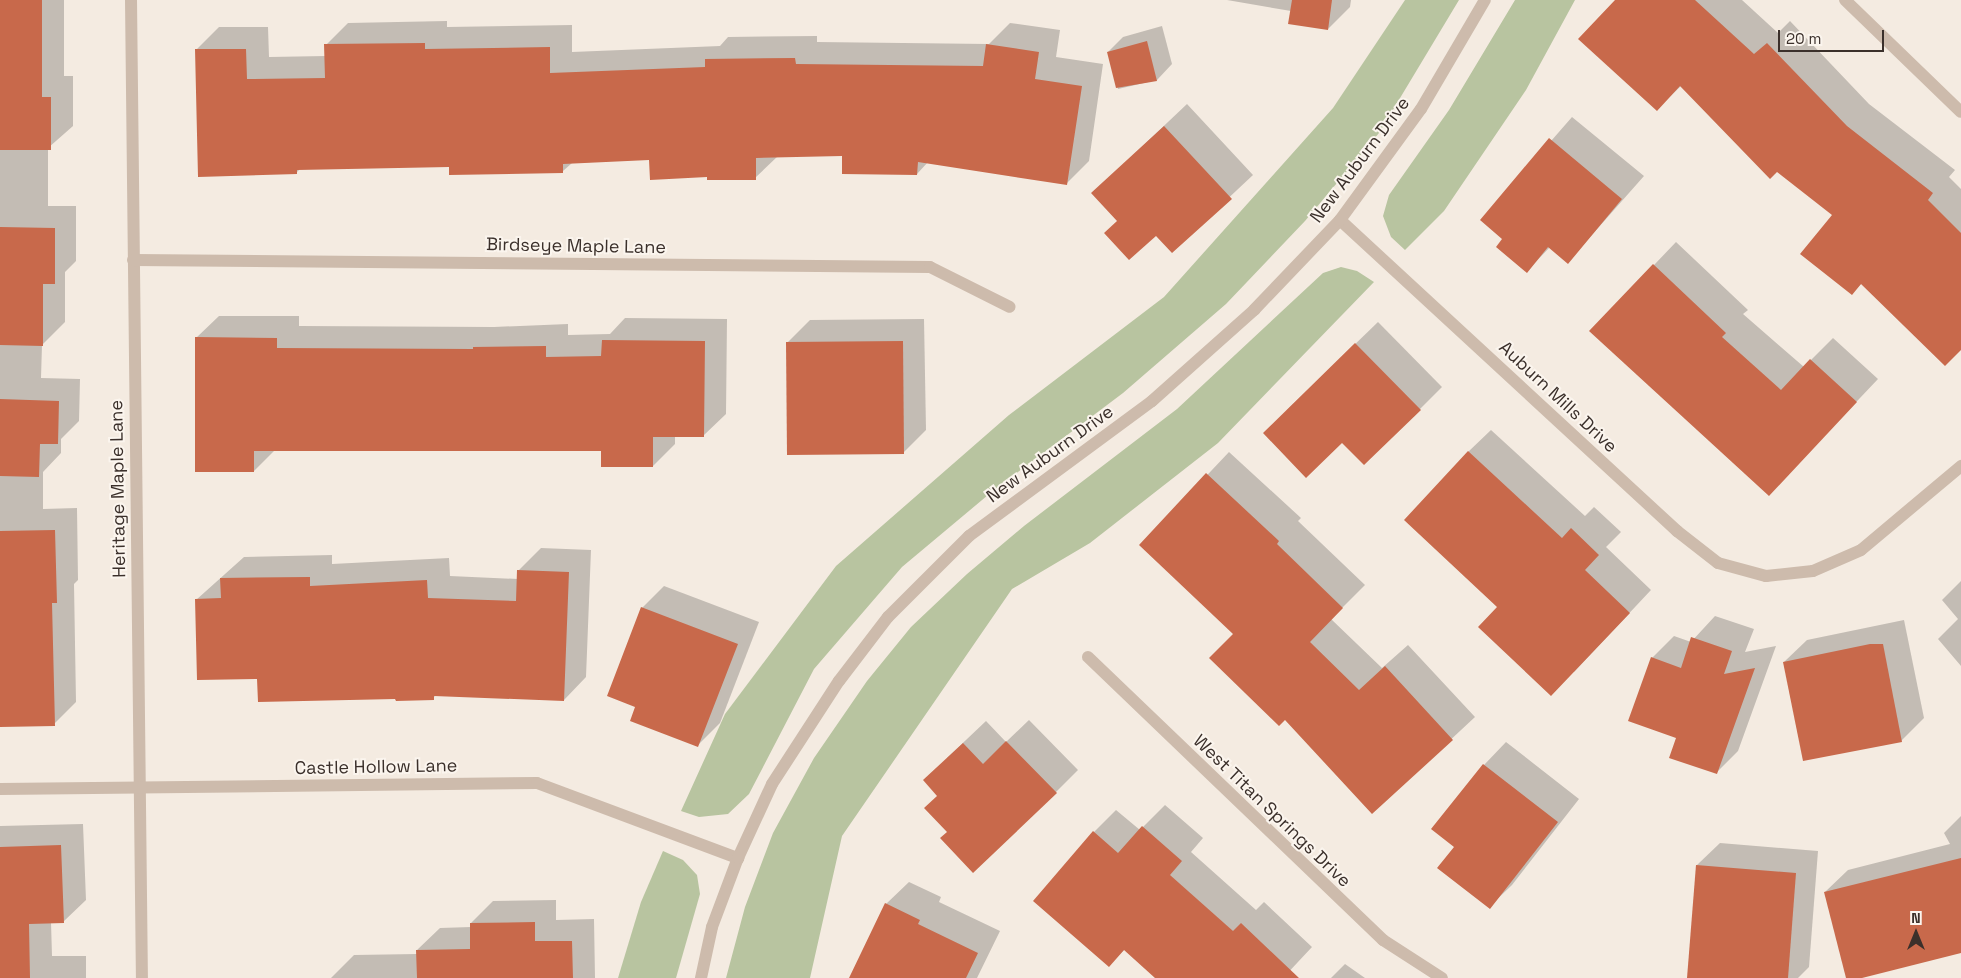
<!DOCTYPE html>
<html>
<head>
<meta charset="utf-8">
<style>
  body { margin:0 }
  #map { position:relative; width:1961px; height:978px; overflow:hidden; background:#f4ebe1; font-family:"Space Grotesk",sans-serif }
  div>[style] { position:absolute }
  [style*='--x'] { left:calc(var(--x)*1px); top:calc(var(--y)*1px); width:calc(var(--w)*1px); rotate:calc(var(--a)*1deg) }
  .green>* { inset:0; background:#b8c4a0 }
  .shadow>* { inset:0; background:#0003 }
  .building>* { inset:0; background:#c8694b }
  .minor>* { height:12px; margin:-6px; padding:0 6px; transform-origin:6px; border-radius:6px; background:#cdbbac }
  span { translate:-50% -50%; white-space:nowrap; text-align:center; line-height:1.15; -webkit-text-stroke:4px #fbf5ee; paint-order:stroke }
  .street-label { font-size:18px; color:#3b302b }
  .north { position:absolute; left:1891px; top:908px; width:50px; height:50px; -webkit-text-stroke:4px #fbf5ee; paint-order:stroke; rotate:0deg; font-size:14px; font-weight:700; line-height:20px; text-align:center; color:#3b302b }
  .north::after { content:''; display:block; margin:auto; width:18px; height:22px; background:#3b302b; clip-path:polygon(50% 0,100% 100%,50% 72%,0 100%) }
  .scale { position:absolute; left:1778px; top:30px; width:106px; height:22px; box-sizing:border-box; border:2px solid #3b302b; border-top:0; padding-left:6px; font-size:15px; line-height:18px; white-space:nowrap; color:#3b302b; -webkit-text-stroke:4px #fbf5ee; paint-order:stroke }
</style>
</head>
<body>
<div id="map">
  <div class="green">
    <div style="clip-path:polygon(1405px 0,1459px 0,1379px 133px,1305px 221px,1226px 304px,1123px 393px,994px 490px,902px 567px,814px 669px,749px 794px,728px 814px,699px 817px,681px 811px,725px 714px,836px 566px,1009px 415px,1164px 297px,1333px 108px)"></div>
    <div style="clip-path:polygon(1515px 0,1575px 0,1526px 90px,1444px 211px,1405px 250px,1391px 237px,1383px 216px,1389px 195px,1449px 110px)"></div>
    <div style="clip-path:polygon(1341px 267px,1357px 271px,1374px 282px,1218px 443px,1090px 543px,1012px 589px,842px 836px,810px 978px,726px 978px,745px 907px,773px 833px,814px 758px,867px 681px,911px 627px,967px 574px,1024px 526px,1177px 409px,1323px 273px)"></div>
    <div style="clip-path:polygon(663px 851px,683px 860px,697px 875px,700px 894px,676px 978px,618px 978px,641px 902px)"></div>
  </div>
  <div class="shadow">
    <div style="clip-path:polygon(0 0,64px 0,64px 76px,73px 76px,73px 126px,48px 148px,48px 206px,76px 206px,76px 261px,65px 272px,65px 322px,42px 345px,41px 378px,80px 379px,79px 421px,61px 439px,61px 453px,43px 472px,43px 509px,77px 508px,78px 580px,74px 584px,76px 702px,54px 724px,0 725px)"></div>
    <div style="clip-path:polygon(1227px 0,1351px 0,1350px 7px,1328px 29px,1291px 11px)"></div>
    <div style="clip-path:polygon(1616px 0,1742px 0,1778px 33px,1790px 21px,1869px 104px,1955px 170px,1949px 177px,1961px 189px,1961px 348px,1862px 283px,1852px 293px,1834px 215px,1681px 86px,1657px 109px)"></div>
    <div style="clip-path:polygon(447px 21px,447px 27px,572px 25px,572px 52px,720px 46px,728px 37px,817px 36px,817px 42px,989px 44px,1010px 23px,1060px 30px,1056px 57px,1103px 64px,1089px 161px,1066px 184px,928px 162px,917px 174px,844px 155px,778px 156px,755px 178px,708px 176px,650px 159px,572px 163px,563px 171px,450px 166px,301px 168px,296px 173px,196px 50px,219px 27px,268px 27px,269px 57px,326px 56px,326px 45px,348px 23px)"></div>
    <div style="clip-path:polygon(1162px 26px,1172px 64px,1157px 80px,1118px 89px,1108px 52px,1123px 37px)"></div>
    <div style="clip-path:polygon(1187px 104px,1253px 175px,1172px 251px,1156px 234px,1118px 221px,1093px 193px)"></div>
    <div style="clip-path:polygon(1572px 117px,1644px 176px,1568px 262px,1550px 247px,1527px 271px,1504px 238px,1482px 220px)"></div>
    <div style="clip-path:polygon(1676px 242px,1748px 310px,1743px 314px,1804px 367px,1833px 338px,1878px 379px,1769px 494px,1591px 331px)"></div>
    <div style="clip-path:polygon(219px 316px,299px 316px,299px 326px,494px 327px,568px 324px,568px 335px,610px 334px,625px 318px,727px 319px,726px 414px,703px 436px,675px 436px,675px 444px,653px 466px,602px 450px,275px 450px,254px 471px,196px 338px)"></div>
    <div style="clip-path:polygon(924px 319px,926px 430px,903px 453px,787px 343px,810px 320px)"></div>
    <div style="clip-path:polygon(1378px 322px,1442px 387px,1420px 409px,1342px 441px,1287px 410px)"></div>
    <div style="clip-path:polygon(1491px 430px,1585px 516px,1594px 507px,1621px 532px,1606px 547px,1651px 590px,1574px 672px,1499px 607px,1468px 452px)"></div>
    <div style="clip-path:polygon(1229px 452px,1301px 518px,1298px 521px,1365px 585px,1331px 619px,1382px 668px,1408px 645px,1475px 717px,1372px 813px,1235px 634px,1141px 545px)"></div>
    <div style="clip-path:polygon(541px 548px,591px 550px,586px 677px,564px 700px,437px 694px,433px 698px,258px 678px,196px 600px,244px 557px,332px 555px,332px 564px,449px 558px,450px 576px,518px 579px,518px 571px)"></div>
    <div style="clip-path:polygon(1961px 581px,1961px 666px,1938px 639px,1958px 619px,1942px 600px)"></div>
    <div style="clip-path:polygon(664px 586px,759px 622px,720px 723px,698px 745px,637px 706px,642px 608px)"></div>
    <div style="clip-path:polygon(1715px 616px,1754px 629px,1745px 652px,1776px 646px,1738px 751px,1716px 773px,1678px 738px,1652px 658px,1674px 636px,1691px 642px)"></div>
    <div style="clip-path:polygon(1904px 620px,1924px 718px,1901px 741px,1784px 662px,1807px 640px)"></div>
    <div style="clip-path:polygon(1029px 720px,1078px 770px,1056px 792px,948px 832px,939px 795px,947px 758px,986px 721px,1006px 742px)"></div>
    <div style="clip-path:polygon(1506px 742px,1579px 799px,1512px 885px,1489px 907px,1456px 846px,1433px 829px,1484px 765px)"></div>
    <div style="clip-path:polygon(1165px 805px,1203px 838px,1191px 852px,1256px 910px,1264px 902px,1312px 947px,1283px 978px,1156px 978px,1125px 949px,1109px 965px,1094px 832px,1116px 810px,1140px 830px)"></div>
    <div style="clip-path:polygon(1961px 816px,1961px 952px,1847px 978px,1825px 892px,1848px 870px,1950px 844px,1944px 833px)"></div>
    <div style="clip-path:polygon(83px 824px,86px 900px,63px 922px,51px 922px,52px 956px,86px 956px,86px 978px,0 978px,0 826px)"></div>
    <div style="clip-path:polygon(1720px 843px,1818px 851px,1809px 967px,1798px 978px,1689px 978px,1697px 865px)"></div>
    <div style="clip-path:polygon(909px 882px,941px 897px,939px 902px,1000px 931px,977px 978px,850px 978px,886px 904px)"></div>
    <div style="clip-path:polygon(556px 900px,556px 920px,594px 919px,595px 978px,331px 978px,354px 955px,417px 954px,417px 950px,440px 928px,471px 927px,471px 923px,493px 901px)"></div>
    <div style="clip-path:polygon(1345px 964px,1365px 978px,1331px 978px)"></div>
  </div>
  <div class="building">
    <div style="clip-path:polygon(0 0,42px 0,42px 97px,51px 97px,51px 150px,0 150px)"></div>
    <div style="clip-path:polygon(1292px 0,1332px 0,1328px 30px,1288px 24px)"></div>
    <div style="clip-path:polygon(1615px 0,1695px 0,1754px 54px,1767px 43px,1847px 126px,1933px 193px,1928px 200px,1961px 233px,1961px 350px,1945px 366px,1861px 284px,1852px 295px,1800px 254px,1832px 215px,1777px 172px,1770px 179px,1680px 86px,1657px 111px,1578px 39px)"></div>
    <div style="clip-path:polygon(1147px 41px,1157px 81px,1116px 88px,1107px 52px)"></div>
    <div style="clip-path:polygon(425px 43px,425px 49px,550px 47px,550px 73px,705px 67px,705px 59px,795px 58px,796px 64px,983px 66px,986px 44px,1039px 52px,1035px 79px,1082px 86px,1067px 185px,918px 162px,917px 175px,842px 174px,842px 156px,756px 158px,756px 180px,707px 180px,707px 177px,650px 180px,649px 160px,563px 164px,563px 173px,449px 175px,449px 167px,297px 170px,297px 174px,198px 177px,195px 49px,246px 49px,247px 79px,325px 78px,324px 44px)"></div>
    <div style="clip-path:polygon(1164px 126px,1232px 199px,1172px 253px,1156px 236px,1129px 260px,1104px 233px,1117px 221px,1091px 193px)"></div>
    <div style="clip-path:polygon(1549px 138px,1622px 199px,1568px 264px,1548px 247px,1527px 273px,1496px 247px,1502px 239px,1480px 220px)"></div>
    <div style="clip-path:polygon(0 227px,55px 228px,55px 284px,43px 284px,43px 346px,0 345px)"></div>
    <div style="clip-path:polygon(1653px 264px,1726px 333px,1722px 337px,1781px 390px,1810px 359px,1857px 402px,1769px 496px,1589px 331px)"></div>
    <div style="clip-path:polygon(195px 337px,277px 338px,277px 348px,473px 349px,473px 347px,546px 346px,546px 357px,601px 356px,602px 340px,705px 341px,704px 437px,653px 437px,653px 467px,601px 467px,601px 451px,254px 451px,254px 472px,195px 472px)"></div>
    <div style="clip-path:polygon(903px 341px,904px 454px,787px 455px,786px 342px)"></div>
    <div style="clip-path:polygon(1355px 343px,1421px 410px,1364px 465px,1342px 443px,1306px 478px,1263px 433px)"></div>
    <div style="clip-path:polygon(0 399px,59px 401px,58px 444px,40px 444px,39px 477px,0 476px)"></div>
    <div style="clip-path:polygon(1468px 451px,1562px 538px,1571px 528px,1599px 555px,1585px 570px,1630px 613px,1551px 696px,1478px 627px,1497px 607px,1404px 520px)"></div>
    <div style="clip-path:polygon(1206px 473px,1279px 541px,1277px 544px,1343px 608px,1310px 642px,1359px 690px,1385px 666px,1453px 740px,1372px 814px,1285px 720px,1279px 726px,1209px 658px,1233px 634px,1139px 545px)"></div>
    <div style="clip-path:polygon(55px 530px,57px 603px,52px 603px,55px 726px,0 727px,0 531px)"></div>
    <div style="clip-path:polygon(517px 570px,569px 572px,564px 701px,434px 696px,434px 700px,396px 701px,395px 699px,258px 702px,257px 679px,197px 680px,195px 599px,221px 598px,220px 578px,310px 577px,310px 586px,427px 580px,428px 598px,516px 601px)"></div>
    <div style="clip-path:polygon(641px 607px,738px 644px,698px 747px,630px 721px,635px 707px,607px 696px)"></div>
    <div style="clip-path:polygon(1691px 637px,1732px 651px,1724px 674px,1755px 668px,1717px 774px,1669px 758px,1676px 738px,1628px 721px,1651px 657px,1681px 668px)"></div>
    <div style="clip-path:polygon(1870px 644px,1883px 644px,1902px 742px,1803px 761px,1783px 662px)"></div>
    <div style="clip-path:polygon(1006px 741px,1057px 793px,973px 873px,940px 838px,947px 832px,924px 808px,937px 796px,923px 780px,963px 743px,983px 764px)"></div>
    <div style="clip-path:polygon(1483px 764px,1558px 822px,1490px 909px,1437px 868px,1454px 847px,1431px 829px)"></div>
    <div style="clip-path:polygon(1142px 826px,1182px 861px,1170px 875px,1233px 931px,1241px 923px,1299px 978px,1155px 978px,1124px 950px,1109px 967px,1033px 901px,1093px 831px,1118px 853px)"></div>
    <div style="clip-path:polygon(61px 845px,64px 923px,29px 924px,30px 978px,0 978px,0 847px)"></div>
    <div style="clip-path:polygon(1961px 858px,1961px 953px,1862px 978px,1846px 978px,1824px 892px)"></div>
    <div style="clip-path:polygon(1696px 865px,1796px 873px,1788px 978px,1687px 978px)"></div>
    <div style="clip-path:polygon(885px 903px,920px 920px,918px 924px,978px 953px,966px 978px,849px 978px)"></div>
    <div style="clip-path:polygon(535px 922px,535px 941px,572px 941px,573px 978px,417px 978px,416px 950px,470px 949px,470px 923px)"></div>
  </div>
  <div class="minor">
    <div style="--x:131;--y:0;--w:978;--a:89.36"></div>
    <div style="--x:1845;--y:0;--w:161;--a:44"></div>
    <div style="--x:1340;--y:220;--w:459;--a:42.7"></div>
    <div style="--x:1677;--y:531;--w:52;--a:38"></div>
    <div style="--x:1718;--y:563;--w:50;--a:15.2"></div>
    <div style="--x:1766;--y:576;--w:47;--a:-6.1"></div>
    <div style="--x:1813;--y:571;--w:52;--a:-23.6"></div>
    <div style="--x:1861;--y:550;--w:131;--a:-40"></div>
    <div style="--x:133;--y:260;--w:797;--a:0.5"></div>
    <div style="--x:930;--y:267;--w:89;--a:26.6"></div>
    <div style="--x:1088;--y:657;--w:409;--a:43.8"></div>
    <div style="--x:1383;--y:940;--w:70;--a:32.8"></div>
    <div style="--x:0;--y:789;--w:537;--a:-0.64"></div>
    <div style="--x:537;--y:783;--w:215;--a:20.5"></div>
    <div style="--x:701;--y:978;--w:52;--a:-77.8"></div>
    <div style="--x:712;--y:927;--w:74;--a:-69.4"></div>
    <div style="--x:738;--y:858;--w:81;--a:-65.3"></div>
    <div style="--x:772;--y:784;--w:123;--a:-57"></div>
    <div style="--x:839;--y:681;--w:81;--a:-52.6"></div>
    <div style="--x:888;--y:617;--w:115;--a:-45"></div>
    <div style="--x:969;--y:536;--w:227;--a:-36.4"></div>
    <div style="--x:1152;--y:401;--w:137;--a:-41.7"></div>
    <div style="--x:1254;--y:310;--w:124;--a:-46.3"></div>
    <div style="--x:1340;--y:220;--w:137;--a:-53.9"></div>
    <div style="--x:1421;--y:109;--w:126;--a:-59.6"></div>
  </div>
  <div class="street-label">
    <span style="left:1360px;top:160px;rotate:-53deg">New Auburn Drive</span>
    <span style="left:576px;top:246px;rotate:1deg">Birdseye Maple Lane</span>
    <span style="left:1558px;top:397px;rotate:43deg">Auburn Mills Drive</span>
    <span style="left:1050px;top:454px;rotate:-36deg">New Auburn Drive</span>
    <span style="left:118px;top:489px;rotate:-91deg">Heritage Maple Lane</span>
    <span style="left:376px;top:767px;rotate:-1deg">Castle Hollow Lane</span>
    <span style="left:1272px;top:811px;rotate:44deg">West Titan Springs Drive</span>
  </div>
  <div class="north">N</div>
  <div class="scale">20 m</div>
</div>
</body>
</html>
